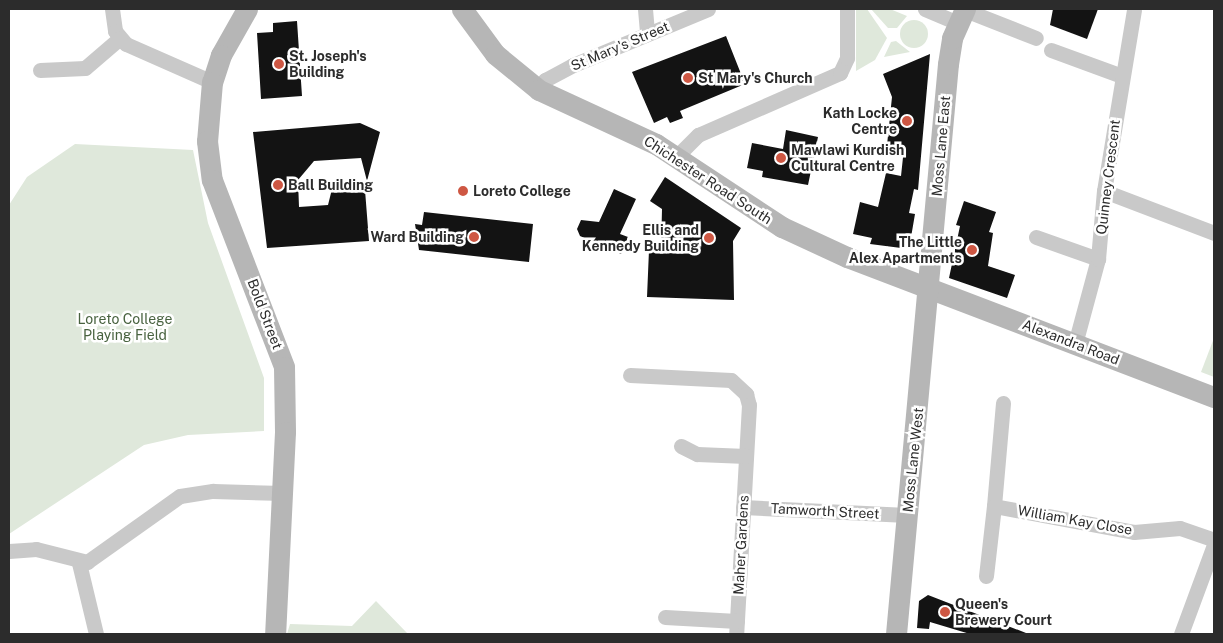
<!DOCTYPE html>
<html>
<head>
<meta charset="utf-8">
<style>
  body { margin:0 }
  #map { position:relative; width:1223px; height:643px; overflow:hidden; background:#fff; font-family:"Public Sans",sans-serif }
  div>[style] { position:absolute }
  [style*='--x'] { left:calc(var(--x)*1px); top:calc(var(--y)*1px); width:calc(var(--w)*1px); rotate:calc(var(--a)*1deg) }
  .green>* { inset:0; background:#dfe8db }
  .round { border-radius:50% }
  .building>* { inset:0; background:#131313 }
  .street>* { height:15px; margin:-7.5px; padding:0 7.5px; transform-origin:7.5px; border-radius:7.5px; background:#c9c9c9 }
  .secondary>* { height:21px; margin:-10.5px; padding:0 10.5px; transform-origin:10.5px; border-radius:10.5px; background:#b6b6b6 }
  .dots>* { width:14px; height:14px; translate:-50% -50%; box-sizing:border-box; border:2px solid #fff; border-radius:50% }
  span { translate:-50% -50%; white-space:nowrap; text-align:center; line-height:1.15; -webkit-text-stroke:5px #fff; paint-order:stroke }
  .street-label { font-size:14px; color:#2c2c2c }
  .poi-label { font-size:14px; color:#2c2c2c; font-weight:700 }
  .left { translate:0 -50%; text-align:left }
  .right { translate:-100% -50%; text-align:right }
  .park-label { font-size:14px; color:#48623f }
  .frame { position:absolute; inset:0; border:10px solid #2c2c2c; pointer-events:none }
</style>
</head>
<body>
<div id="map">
  <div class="green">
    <div style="clip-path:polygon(856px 9px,867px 9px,887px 38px,875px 60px,856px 71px)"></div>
    <div style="clip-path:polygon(871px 9px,890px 9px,907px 16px,897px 28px,888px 28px)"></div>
    <div class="round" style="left:900px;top:20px;width:28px;height:28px"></div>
    <div style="clip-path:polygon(896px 41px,910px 52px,884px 57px,891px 42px)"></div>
    <div style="clip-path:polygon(75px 144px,193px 150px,208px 223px,264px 378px,264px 431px,188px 435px,144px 445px,9px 534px,9px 205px,27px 177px)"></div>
    <div style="clip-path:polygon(1214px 338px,1214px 377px,1201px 372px)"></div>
    <div style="clip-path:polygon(376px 601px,408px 634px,287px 634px,290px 624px,352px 626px)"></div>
  </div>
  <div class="building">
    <div style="clip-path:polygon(1053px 9px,1098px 9px,1087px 39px,1050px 25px)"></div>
    <div style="clip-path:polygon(297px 21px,302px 96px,261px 99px,257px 33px,273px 32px,273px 23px)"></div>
    <div style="clip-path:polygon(726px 36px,745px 84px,680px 111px,683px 118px,670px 123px,667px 117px,654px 123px,632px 72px)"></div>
    <div style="clip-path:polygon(930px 54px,918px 190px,914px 189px,909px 213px,915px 214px,909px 249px,870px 244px,872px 238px,853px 234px,860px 202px,878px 207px,886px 173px,901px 176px,904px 148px,887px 145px,892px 97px,883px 74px)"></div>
    <div style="clip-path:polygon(360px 123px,380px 132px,367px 181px,361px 158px,314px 161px,298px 180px,299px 207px,328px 205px,332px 189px,365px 190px,369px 241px,267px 248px,253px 132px)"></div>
    <div style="clip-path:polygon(786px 130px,818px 137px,808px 185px,762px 177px,763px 171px,747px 168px,752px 143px,783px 149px)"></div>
    <div style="clip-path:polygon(665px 177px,741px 228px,733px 241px,734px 300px,647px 297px,649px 250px,661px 250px,662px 209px,650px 201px)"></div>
    <div style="clip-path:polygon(614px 189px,636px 199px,620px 234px,628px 237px,621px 254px,580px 236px,577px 229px,581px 220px,599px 222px)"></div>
    <div style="clip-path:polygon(964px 201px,996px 212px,989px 232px,993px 233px,988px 266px,1015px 275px,1007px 298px,949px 278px,960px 226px,956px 225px)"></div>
    <div style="clip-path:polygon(424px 212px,533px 224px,529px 262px,419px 250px,415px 224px,422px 225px)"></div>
    <div style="clip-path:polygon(928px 595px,1026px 633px,1026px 634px,970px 634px,930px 622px,929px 629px,917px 628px,919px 601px)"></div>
  </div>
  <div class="street">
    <div style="--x:112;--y:9;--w:22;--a:82"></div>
    <div style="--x:115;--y:31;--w:17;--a:50"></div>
    <div style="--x:126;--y:44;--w:94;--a:23.8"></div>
    <div style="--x:645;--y:9;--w:25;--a:85"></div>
    <div style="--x:925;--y:9;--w:36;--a:23"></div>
    <div style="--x:965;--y:10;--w:76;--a:21.5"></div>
    <div style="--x:1051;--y:50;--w:76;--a:20.1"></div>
    <div style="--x:40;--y:70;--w:45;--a:-2.5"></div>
    <div style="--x:85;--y:68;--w:46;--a:-40.6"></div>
    <div style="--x:539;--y:90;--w:12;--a:-59"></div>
    <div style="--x:545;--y:80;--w:32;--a:-28"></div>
    <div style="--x:573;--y:65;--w:146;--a:-22.5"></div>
    <div style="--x:677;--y:156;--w:30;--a:-45"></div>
    <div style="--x:698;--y:135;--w:155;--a:-23.6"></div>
    <div style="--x:840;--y:73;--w:17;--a:-65"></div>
    <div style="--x:847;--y:58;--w:49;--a:-90"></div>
    <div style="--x:1104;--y:191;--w:118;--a:20.9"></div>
    <div style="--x:1036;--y:237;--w:66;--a:19.5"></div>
    <div style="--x:1075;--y:344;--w:88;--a:-74.9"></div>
    <div style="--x:1098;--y:259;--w:68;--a:-85"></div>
    <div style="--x:1104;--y:191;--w:184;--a:-80.6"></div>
    <div style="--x:630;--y:375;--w:101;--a:2.8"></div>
    <div style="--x:731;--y:380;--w:21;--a:43"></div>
    <div style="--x:746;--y:394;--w:11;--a:75"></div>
    <div style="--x:749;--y:405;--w:229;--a:93.2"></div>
    <div style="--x:1003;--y:403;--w:103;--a:95"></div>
    <div style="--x:994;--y:506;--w:142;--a:10.5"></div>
    <div style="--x:1134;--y:532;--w:46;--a:-5"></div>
    <div style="--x:1180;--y:528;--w:36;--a:19"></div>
    <div style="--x:681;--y:446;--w:18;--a:27"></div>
    <div style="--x:697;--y:454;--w:49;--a:2.3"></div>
    <div style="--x:743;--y:507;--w:164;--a:2.8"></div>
    <div style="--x:9;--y:551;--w:27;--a:-4"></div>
    <div style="--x:36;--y:549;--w:53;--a:14.3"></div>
    <div style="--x:87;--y:562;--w:114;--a:-35.4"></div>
    <div style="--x:180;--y:496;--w:33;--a:-9"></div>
    <div style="--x:213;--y:491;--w:70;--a:1.6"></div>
    <div style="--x:79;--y:563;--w:73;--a:76.5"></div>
    <div style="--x:986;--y:576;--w:70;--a:-83.5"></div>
    <div style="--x:665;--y:617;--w:72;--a:3.2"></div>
    <div style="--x:1181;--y:634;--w:95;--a:-69.7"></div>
  </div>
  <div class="secondary">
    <div style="--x:247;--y:9;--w:53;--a:119.5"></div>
    <div style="--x:221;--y:55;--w:28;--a:108"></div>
    <div style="--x:212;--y:82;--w:59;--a:94.8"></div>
    <div style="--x:207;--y:141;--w:39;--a:83"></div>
    <div style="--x:212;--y:180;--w:200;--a:68.9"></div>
    <div style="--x:284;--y:367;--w:65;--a:89.1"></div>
    <div style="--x:285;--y:432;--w:202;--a:92.8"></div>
    <div style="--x:462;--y:9;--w:56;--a:53.7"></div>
    <div style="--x:495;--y:54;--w:57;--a:39.3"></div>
    <div style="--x:539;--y:90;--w:129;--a:24.8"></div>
    <div style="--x:656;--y:144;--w:151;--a:33.4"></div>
    <div style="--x:782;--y:227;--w:72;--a:24.8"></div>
    <div style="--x:847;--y:257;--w:393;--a:20.9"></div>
    <div style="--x:896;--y:634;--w:572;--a:-84.79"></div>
    <div style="--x:948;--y:64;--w:26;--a:-81"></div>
    <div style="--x:952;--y:38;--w:32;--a:-66"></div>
  </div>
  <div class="dots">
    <div style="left:279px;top:64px;background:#ce5743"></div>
    <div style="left:688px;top:78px;background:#ce5743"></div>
    <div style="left:907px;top:121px;background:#ce5743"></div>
    <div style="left:781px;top:158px;background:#ce5743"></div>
    <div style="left:278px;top:185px;background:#ce5743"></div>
    <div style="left:463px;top:191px;background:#ce5743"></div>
    <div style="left:474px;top:237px;background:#ce5743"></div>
    <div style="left:709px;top:238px;background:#ce5743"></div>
    <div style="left:972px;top:250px;background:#ce5743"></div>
    <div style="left:945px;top:612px;background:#ce5743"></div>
  </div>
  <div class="street-label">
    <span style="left:620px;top:46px;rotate:-23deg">St Mary's Street</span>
    <span style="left:941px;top:146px;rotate:-85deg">Moss Lane East</span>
    <span style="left:1108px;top:177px;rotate:-83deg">Quinney Crescent</span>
    <span style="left:708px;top:180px;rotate:33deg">Chichester Road South</span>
    <span style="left:265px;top:314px;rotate:69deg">Bold Street</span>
    <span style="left:1071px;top:342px;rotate:21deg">Alexandra Road</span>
    <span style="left:913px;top:460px;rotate:-84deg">Moss Lane West</span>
    <span style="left:825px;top:511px;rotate:3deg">Tamworth Street</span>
    <span style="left:1075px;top:520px;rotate:10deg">William Kay Close</span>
    <span style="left:741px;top:545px;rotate:-87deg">Maher Gardens</span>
  </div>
  <div class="poi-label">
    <span class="left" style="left:289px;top:64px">St. Joseph's<br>Building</span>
    <span class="left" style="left:698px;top:78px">St Mary's Church</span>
    <span class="right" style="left:897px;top:121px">Kath Locke<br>Centre</span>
    <span class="left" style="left:791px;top:158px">Mawlawi Kurdish<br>Cultural Centre</span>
    <span class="left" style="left:288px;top:185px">Ball Building</span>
    <span class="left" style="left:473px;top:191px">Loreto College</span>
    <span class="right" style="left:699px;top:238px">Ellis and<br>Kennedy Building</span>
    <span class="right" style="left:464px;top:237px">Ward Building</span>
    <span class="right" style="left:962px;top:250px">The Little<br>Alex Apartments</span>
    <span class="left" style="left:955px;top:612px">Queen's<br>Brewery Court</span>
  </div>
  <div class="park-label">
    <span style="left:125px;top:327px">Loreto College<br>Playing Field</span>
  </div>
  <div class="frame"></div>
</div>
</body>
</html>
